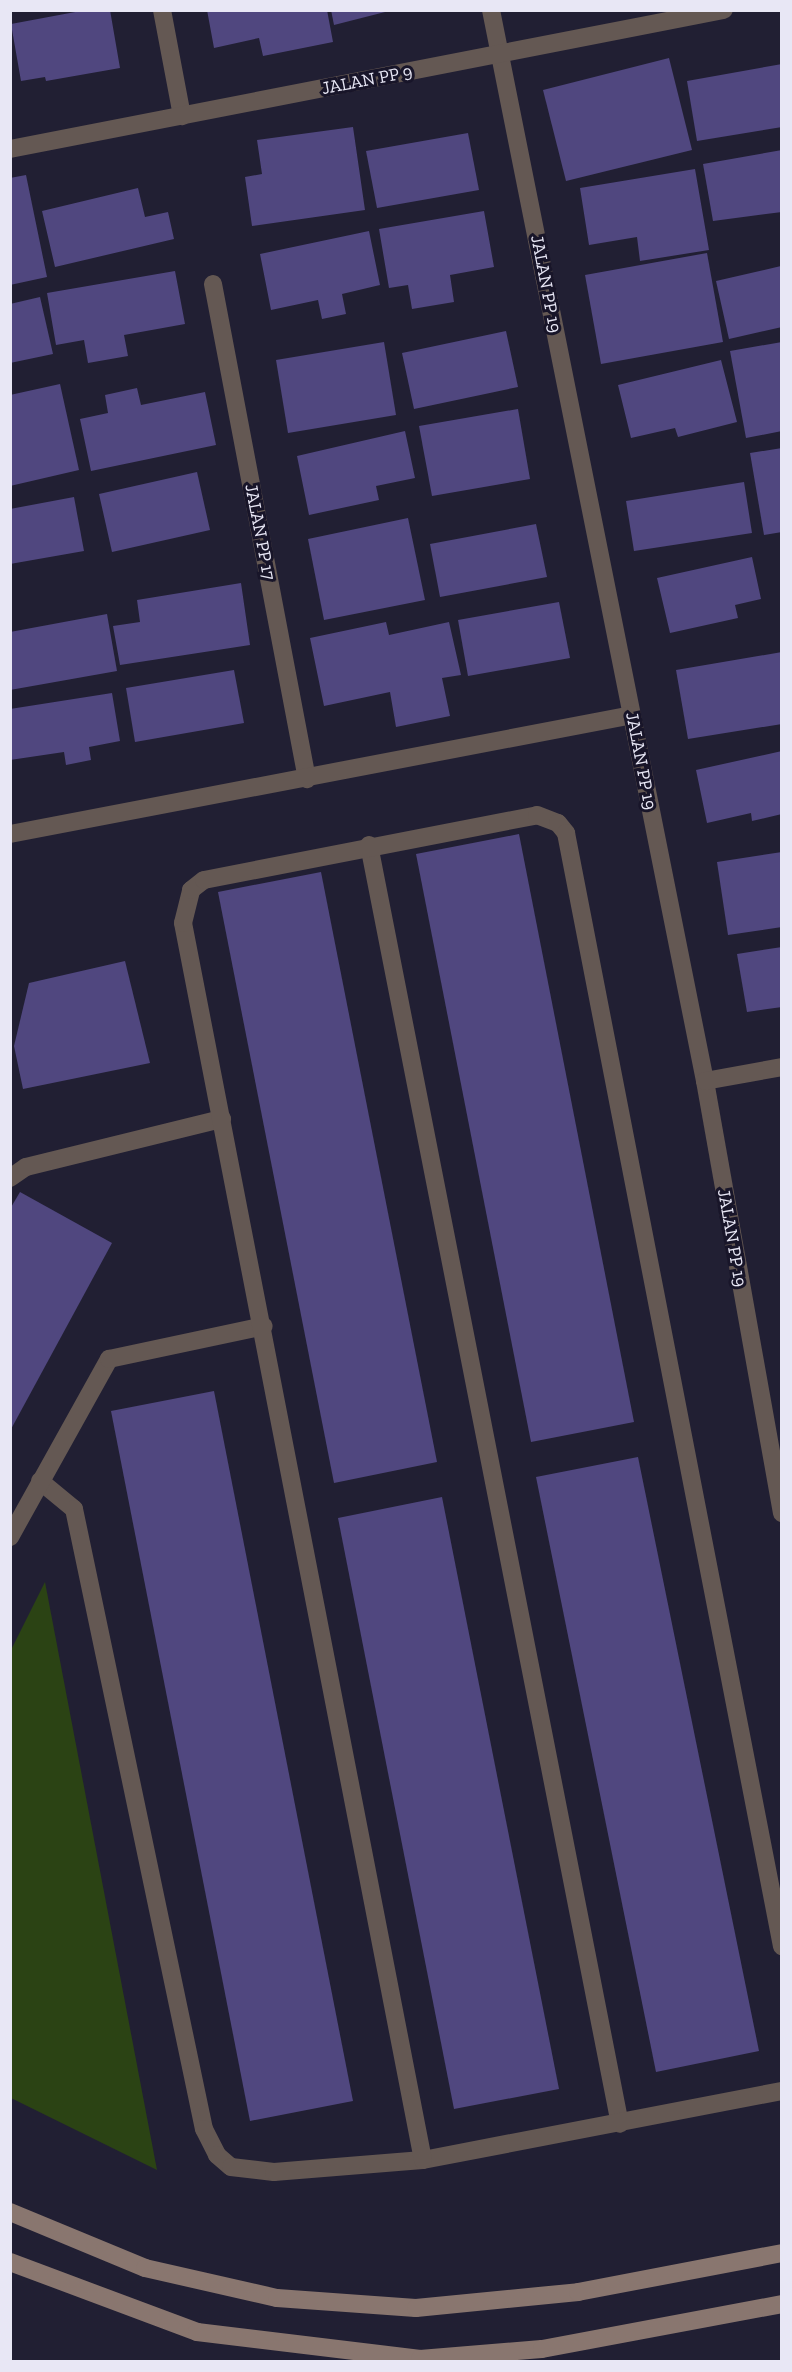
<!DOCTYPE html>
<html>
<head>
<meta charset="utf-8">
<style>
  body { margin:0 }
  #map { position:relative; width:792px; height:2372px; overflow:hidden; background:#211f33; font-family:"Zilla Slab",serif }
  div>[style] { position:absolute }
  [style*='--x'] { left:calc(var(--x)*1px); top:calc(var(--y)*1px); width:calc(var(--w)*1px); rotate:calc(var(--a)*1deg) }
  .green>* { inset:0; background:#2b4314 }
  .building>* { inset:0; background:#50477f }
  .street>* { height:18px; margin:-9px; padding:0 9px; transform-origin:9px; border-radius:9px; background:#645853 }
  .secondary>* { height:18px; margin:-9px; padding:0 9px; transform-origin:9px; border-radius:9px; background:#89766f }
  span { translate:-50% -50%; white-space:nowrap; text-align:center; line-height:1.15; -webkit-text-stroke:6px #181529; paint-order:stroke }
  .street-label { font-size:18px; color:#e8e7f5 }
  .frame { position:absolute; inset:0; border:12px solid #e8e7f5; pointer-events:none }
</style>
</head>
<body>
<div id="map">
  <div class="green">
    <div style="clip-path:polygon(45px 1582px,157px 2170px,11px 2098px,11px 1650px)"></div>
  </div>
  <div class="building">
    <div style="clip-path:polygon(86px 10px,110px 10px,120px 68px,46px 81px,45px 77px,21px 81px,11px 24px)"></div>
    <div style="clip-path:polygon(207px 10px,327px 10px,333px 42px,263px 56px,259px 38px,214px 48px)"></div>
    <div style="clip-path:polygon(331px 10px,389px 10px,389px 11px,334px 25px)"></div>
    <div style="clip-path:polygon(669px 58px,692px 150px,566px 181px,543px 90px)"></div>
    <div style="clip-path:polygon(782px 64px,782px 127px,697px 141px,687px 81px)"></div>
    <div style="clip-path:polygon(353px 127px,365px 210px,252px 226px,245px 177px,262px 174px,257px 140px)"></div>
    <div style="clip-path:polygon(468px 133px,479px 190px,377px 208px,366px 151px)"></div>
    <div style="clip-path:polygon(782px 150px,782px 212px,713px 221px,703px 164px)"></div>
    <div style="clip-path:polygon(695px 169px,709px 250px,640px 261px,637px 237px,589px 245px,580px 188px)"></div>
    <div style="clip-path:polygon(26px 175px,47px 277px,10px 285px,10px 178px)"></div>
    <div style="clip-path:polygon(138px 188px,145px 217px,168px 212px,174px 239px,55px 267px,42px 211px)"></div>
    <div style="clip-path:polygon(484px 211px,494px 267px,450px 275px,454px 302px,412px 309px,408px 285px,389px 288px,379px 229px)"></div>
    <div style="clip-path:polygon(369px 231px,380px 285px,342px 294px,346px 314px,322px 319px,318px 300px,271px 310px,260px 254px)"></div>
    <div style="clip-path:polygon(707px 253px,723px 342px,601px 364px,585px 275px)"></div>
    <div style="clip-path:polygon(781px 266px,782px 327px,729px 339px,716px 281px)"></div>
    <div style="clip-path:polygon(175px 271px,185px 324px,124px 335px,128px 356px,88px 363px,84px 340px,56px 345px,47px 293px)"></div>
    <div style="clip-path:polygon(40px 297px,53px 354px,10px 363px,10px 304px)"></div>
    <div style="clip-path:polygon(506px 331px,518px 387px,414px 409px,402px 353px)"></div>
    <div style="clip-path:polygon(384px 342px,396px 415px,288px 433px,276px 360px)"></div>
    <div style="clip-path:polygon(782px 342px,782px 431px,746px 438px,730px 351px)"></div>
    <div style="clip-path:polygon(721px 360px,737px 422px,678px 437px,675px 428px,631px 438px,618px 385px)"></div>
    <div style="clip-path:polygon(60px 384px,79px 470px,10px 486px,10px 395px)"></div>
    <div style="clip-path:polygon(137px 388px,141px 405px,205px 392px,216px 445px,91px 471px,80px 419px,108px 413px,105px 395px)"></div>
    <div style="clip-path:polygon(518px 409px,530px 479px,432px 496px,419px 426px)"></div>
    <div style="clip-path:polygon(405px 431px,415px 478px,376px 486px,379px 500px,309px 515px,297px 456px)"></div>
    <div style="clip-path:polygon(782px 448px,782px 532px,764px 535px,750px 453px)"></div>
    <div style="clip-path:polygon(197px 472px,210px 530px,112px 552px,99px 494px)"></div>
    <div style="clip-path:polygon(744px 482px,752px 533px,634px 551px,626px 501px)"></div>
    <div style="clip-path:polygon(74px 497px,84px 551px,10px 564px,10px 509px)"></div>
    <div style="clip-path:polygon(408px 518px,425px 600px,324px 620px,308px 539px)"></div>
    <div style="clip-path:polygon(536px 524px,547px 577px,440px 597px,430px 544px)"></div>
    <div style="clip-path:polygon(752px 557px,761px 599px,735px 605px,738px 618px,670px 633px,657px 578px)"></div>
    <div style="clip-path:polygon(241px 583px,250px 645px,120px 665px,113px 626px,140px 622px,137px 600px)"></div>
    <div style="clip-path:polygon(559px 602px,570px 658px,468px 676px,458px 620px)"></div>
    <div style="clip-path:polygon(107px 614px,117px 671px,10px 690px,10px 632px)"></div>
    <div style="clip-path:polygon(386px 622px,389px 635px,449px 622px,461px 675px,442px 678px,450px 716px,396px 727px,390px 692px,324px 706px,310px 638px)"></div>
    <div style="clip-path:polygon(782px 652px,782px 724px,688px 739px,676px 670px)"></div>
    <div style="clip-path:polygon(234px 670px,244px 723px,135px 742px,126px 688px)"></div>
    <div style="clip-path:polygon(112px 693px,120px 741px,89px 747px,91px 760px,66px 765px,64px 752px,10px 760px,10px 709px)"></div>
    <div style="clip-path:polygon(782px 751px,782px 814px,752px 821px,751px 813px,707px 823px,696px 770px)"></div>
    <div style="clip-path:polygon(519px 834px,634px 1422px,531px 1442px,416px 854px)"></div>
    <div style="clip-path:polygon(782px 852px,782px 927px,728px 935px,717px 862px)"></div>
    <div style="clip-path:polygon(321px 872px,437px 1462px,334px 1483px,218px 892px)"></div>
    <div style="clip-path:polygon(782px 947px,782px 1007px,747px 1012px,737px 954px)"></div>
    <div style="clip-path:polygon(125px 961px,150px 1063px,23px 1089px,14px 1046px,29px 983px)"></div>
    <div style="clip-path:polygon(20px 1192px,112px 1243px,10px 1431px,10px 1209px)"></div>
    <div style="clip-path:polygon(214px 1391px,353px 2101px,250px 2121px,111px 1411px)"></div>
    <div style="clip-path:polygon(638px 1457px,759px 2051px,656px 2072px,536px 1477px)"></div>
    <div style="clip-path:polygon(442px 1497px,559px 2089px,454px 2109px,338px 1518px)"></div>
  </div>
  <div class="street">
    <div style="--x:162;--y:10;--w:108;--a:79.3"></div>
    <div style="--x:491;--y:10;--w:1092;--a:78.7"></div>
    <div style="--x:705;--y:1081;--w:439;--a:79.9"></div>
    <div style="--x:10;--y:149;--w:727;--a:-11.02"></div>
    <div style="--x:213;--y:284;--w:504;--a:79.25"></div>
    <div style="--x:10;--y:834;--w:633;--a:-10.83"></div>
    <div style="--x:369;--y:845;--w:1303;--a:78.9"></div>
    <div style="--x:705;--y:1081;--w:78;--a:-10.3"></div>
    <div style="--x:10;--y:1178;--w:19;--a:-35"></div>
    <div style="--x:26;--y:1167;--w:202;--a:-13.8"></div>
    <div style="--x:40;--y:1481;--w:44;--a:39.5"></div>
    <div style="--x:74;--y:1509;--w:633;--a:78.16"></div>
    <div style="--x:204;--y:2129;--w:29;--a:63"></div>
    <div style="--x:217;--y:2155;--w:18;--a:41"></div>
    <div style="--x:231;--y:2167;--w:43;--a:6.6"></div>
    <div style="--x:274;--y:2172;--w:149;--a:-4.6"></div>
    <div style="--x:423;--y:2160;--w:366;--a:-10.9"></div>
    <div style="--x:10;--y:1537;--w:204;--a:-60.9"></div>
    <div style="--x:109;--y:1359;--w:158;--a:-12"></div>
    <div style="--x:423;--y:2160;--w:1260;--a:-100.98"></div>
    <div style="--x:183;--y:923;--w:34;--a:-76"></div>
    <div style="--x:191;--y:890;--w:16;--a:-38"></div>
    <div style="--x:204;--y:880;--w:339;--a:-11"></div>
    <div style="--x:537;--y:815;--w:22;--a:21"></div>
    <div style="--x:558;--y:823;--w:13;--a:51"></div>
    <div style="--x:566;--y:833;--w:1134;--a:79.02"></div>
  </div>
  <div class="secondary">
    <div style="--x:10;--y:2212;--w:146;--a:22.5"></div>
    <div style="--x:145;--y:2268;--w:135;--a:12.8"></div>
    <div style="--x:277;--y:2298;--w:139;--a:4.1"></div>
    <div style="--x:416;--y:2308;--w:163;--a:-5.6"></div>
    <div style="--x:578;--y:2292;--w:208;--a:-10.8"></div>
    <div style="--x:10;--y:2262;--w:200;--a:20.5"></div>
    <div style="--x:197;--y:2332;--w:225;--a:6.9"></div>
    <div style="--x:420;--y:2359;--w:122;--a:-4.7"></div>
    <div style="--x:542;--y:2349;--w:244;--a:-10.6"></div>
  </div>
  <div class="street-label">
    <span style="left:367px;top:80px;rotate:-11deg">JALAN PP 9</span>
    <span style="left:546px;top:284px;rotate:79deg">JALAN PP 19</span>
    <span style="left:260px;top:532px;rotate:79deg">JALAN PP 17</span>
    <span style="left:641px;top:761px;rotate:79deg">JALAN PP 19</span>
    <span style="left:732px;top:1238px;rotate:80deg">JALAN PP 19</span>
  </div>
  <div class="frame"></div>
</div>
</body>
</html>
